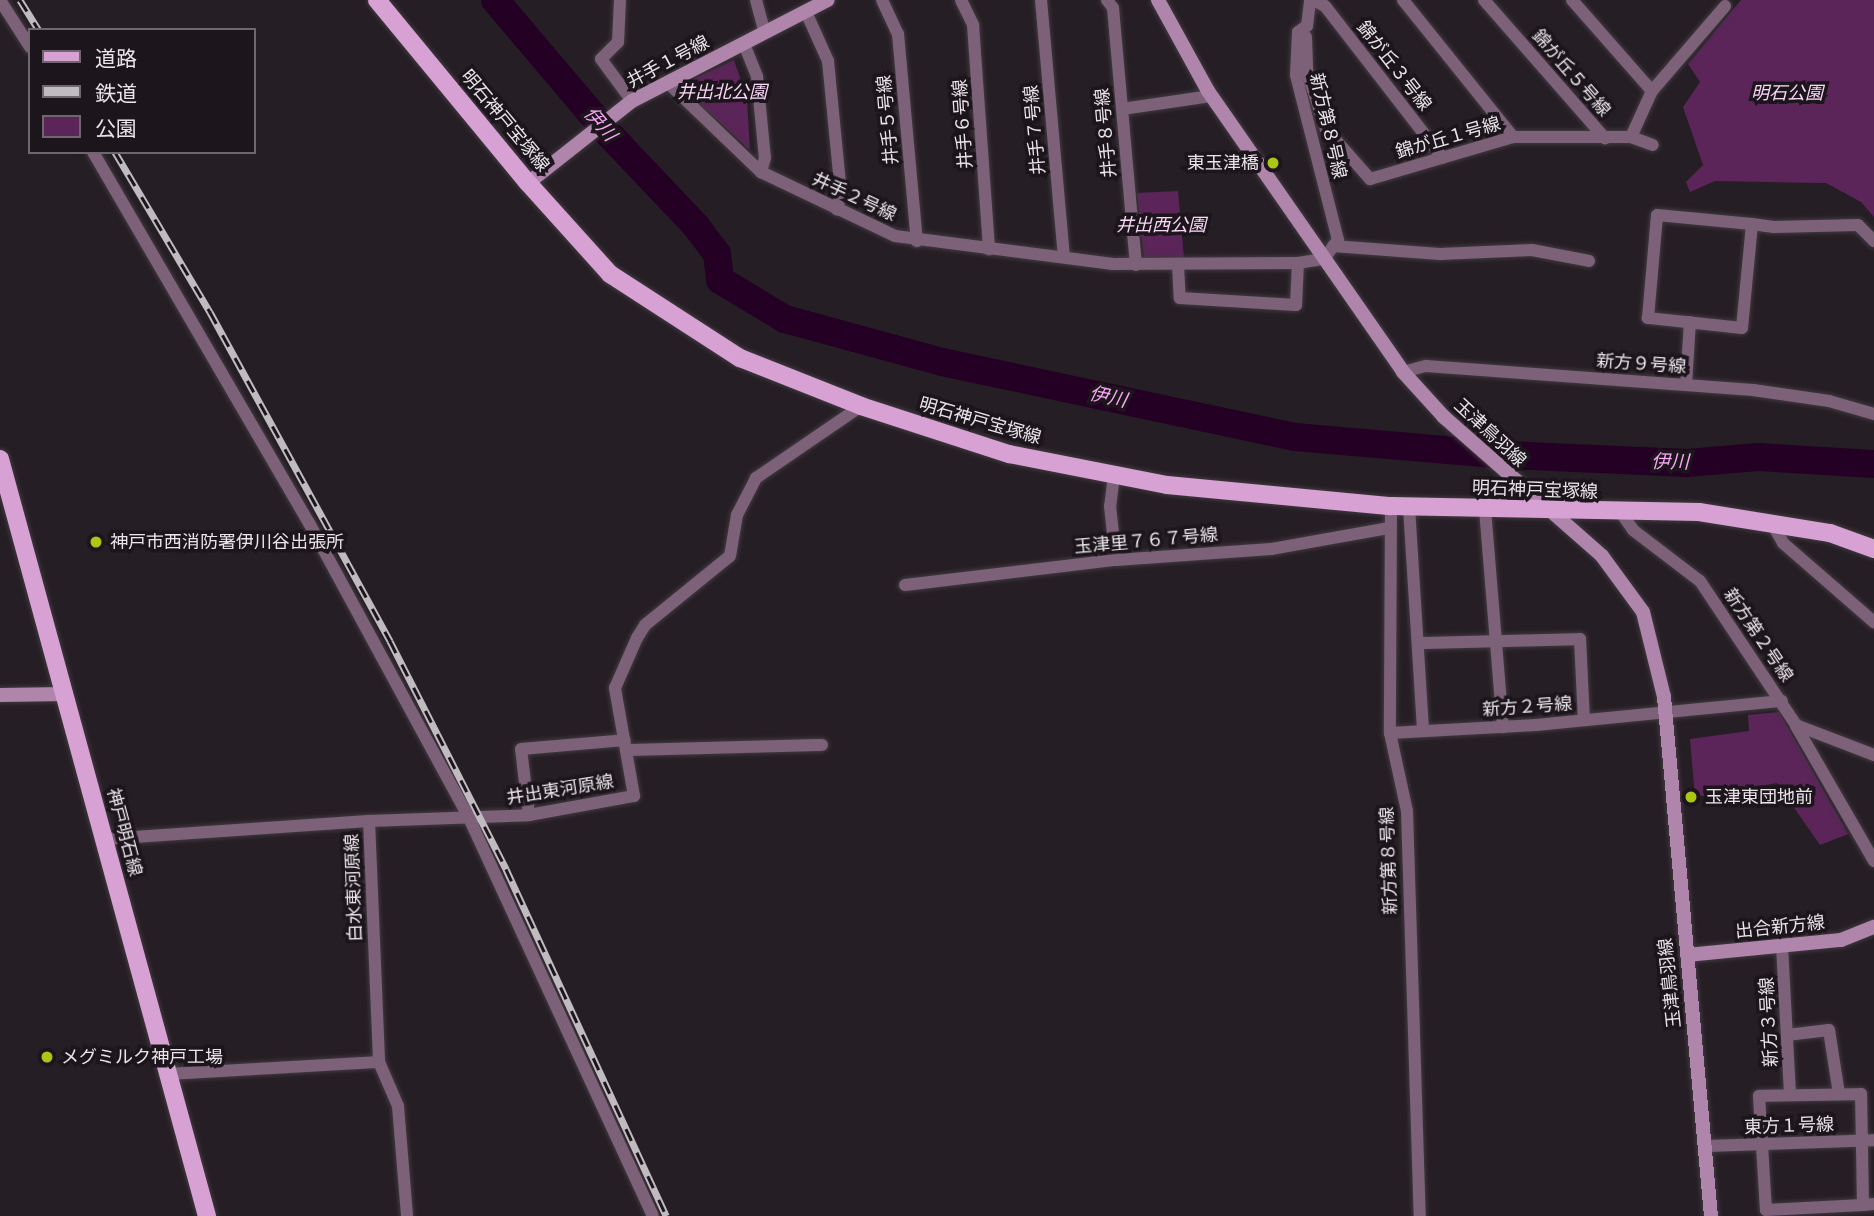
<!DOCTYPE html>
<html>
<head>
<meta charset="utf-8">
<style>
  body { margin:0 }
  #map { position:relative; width:1874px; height:1216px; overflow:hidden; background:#261e25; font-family:Lora,"Noto Sans JP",serif }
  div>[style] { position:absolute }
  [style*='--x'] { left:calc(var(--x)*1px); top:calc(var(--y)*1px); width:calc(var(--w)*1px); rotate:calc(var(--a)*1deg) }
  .green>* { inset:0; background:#5b2559 }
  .river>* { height:28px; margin:-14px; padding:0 14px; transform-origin:14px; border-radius:14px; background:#240024 }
  .roads { filter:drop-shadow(0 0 2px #413a40) drop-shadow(0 0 2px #413a40) }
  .street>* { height:12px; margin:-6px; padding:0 6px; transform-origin:6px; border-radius:6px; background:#7c6179 }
  .secondary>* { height:14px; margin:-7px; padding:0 7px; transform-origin:7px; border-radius:7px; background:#b085ac }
  .primary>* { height:18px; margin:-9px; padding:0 9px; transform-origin:9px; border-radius:9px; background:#d8a1d4 }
  .rail>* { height:7px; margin-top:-3.5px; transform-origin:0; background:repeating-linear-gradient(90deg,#1c151c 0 13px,#c0bbc0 0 26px); box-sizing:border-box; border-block:2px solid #c0bbc0 }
  .dots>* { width:19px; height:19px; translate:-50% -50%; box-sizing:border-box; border:4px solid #1c151c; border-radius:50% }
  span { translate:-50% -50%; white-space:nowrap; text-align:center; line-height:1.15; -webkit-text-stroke:7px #1c151c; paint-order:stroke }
  .street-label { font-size:18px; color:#e9e4e9 }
  .park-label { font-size:18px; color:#f8d6f5; font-style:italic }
  .poi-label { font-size:18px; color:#e9e4e9 }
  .right { translate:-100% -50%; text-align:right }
  .left { translate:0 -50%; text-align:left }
  .water-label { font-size:19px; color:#f9a6f4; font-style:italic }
  .legend { position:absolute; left:28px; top:28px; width:228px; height:126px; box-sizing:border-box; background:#1c151c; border:2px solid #6e686e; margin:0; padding:9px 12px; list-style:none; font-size:21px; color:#e9e4e9 }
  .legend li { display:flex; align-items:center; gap:14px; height:35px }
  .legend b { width:35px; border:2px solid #6e686e }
</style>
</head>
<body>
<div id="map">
  <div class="green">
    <div style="clip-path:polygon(1741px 0,1874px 0,1874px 217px,1861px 202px,1826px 183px,1715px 181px,1690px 192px,1686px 182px,1703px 165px,1683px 107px,1700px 82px,1688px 64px)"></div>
    <div style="clip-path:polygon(734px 60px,747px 99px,750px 150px,684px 90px,683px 84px)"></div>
    <div style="clip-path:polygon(1178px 191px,1184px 258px,1144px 257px,1137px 193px)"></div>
    <div style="clip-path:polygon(1779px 712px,1848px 834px,1820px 845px,1777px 783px,1695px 797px,1690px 739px,1749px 731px,1748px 715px)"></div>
  </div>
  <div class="river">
    <div style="--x:495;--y:0;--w:172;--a:49.7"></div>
    <div style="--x:606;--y:131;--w:131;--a:46.5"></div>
    <div style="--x:696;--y:226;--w:35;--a:53"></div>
    <div style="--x:717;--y:254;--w:26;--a:83"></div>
    <div style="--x:720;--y:280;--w:76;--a:31"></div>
    <div style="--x:785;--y:319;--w:163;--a:15.3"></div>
    <div style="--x:942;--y:362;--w:361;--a:12"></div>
    <div style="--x:1295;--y:437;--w:212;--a:4.9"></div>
    <div style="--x:1506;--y:455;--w:181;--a:2.5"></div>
    <div style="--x:1687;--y:463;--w:71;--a:-4.8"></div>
    <div style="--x:1758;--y:457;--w:116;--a:3.5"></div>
  </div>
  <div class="roads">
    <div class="street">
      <div style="--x:0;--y:0;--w:56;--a:57.4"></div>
      <div style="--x:620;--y:0;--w:42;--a:92.7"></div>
      <div style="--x:618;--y:42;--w:24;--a:135"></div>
      <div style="--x:601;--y:59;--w:52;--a:53.6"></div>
      <div style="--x:756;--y:0;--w:34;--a:75"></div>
      <div style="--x:882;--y:0;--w:38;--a:65"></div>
      <div style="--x:898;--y:34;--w:208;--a:84.8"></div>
      <div style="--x:961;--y:0;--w:28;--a:64"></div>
      <div style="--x:973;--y:25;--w:225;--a:85.9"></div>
      <div style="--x:1041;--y:0;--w:258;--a:84.9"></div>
      <div style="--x:1107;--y:0;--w:10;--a:53"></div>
      <div style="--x:1113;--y:8;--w:258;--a:84.9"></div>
      <div style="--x:1313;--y:0;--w:13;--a:27"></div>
      <div style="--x:1325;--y:6;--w:192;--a:52.2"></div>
      <div style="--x:1403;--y:0;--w:176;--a:51.2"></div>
      <div style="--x:1484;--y:0;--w:184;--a:48.8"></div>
      <div style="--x:1572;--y:0;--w:121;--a:48.7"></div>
      <div style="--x:806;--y:12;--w:54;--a:65.8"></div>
      <div style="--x:828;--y:61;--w:134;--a:84.4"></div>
      <div style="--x:841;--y:194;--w:16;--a:105"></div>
      <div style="--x:1306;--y:37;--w:35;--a:88"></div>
      <div style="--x:1307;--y:72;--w:60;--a:71.6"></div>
      <div style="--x:1326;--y:129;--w:67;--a:48.7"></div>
      <div style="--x:1370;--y:179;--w:149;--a:-16.4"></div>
      <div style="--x:1513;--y:137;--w:118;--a:0"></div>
      <div style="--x:1631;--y:137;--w:51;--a:-65.5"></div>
      <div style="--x:1652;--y:91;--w:112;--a:-49.3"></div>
      <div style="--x:744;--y:44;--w:35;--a:68"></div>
      <div style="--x:757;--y:77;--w:81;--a:84.4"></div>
      <div style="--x:765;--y:158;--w:15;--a:106"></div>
      <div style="--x:667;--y:82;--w:130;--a:43.8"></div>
      <div style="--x:761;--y:172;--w:148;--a:25.5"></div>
      <div style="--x:895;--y:236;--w:220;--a:7.3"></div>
      <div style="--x:1113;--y:264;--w:185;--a:-0.3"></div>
      <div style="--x:1298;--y:263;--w:26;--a:-9"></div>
      <div style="--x:1324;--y:259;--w:24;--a:-54"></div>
      <div style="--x:1338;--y:240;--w:170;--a:-104.3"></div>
      <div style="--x:1296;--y:75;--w:43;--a:-87.3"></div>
      <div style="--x:1298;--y:32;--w:11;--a:-34"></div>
      <div style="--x:1307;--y:26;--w:26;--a:-83"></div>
      <div style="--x:1122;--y:109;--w:90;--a:-8.3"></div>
      <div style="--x:1631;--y:137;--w:23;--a:20"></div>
      <div style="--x:93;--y:152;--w:429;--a:59.8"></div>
      <div style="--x:309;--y:523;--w:336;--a:61.5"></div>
      <div style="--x:469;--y:818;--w:438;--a:65.2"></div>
      <div style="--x:1752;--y:224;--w:104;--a:95.5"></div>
      <div style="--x:1742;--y:328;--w:95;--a:-173.9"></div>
      <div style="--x:1648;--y:318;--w:103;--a:-85"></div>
      <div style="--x:1657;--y:215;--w:95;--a:5.4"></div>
      <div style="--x:1752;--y:224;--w:22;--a:8"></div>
      <div style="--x:1774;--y:227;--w:84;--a:-1.4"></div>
      <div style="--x:1858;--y:225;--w:23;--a:45"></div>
      <div style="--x:1333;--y:246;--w:107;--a:4.3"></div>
      <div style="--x:1440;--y:254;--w:92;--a:-2.5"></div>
      <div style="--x:1532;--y:250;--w:58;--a:10.9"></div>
      <div style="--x:1178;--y:265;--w:33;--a:87"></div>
      <div style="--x:1180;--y:298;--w:116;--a:3.5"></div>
      <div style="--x:1296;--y:305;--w:42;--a:-87.3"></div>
      <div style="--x:1403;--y:372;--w:24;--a:-15"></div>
      <div style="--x:1426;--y:366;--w:328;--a:4.2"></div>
      <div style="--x:1753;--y:390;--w:77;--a:8.2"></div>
      <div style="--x:1829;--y:401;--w:47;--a:16.1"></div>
      <div style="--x:1686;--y:385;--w:63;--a:-86.4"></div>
      <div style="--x:1114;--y:475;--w:31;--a:97"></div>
      <div style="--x:1110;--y:506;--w:54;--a:83.7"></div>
      <div style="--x:1391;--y:506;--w:227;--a:90.3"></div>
      <div style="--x:1390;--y:733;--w:80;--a:77.7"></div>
      <div style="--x:1407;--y:811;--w:405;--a:88.2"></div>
      <div style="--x:1409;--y:507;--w:224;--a:86.4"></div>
      <div style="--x:1485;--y:509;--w:219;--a:85.3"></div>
      <div style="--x:1622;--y:514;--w:19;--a:55"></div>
      <div style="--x:1633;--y:530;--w:84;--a:37.3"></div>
      <div style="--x:1700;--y:581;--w:173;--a:56.3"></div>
      <div style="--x:1796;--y:725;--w:84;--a:21"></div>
      <div style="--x:1771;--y:522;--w:24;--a:60"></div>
      <div style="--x:1783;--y:543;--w:121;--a:41"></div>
      <div style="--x:905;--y:585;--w:212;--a:-6.8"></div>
      <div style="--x:1116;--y:560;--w:155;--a:-4.1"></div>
      <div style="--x:1271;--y:549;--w:120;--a:-10.1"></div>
      <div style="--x:1420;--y:643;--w:160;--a:-1.4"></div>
      <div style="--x:1580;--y:639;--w:81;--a:87.2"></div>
      <div style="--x:1796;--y:726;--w:156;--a:60"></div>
      <div style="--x:1390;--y:733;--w:146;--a:-3.1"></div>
      <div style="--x:1536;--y:725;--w:247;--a:-5.6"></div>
      <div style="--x:626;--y:750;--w:196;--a:-1.5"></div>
      <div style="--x:529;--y:815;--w:66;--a:-96.9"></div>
      <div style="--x:521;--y:749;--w:104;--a:-4.9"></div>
      <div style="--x:369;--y:821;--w:160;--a:-2.1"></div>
      <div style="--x:529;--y:815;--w:107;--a:-10.3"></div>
      <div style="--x:634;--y:796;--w:110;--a:-100"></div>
      <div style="--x:615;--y:688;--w:55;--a:-66.3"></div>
      <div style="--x:637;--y:638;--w:15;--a:-58"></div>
      <div style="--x:645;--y:625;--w:109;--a:-39.1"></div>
      <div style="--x:730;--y:556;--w:42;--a:-80.3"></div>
      <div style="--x:737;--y:515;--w:42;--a:-62.8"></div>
      <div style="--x:756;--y:478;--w:127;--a:-34.4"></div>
      <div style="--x:104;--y:839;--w:266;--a:-3.9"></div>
      <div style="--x:369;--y:821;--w:241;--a:87.6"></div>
      <div style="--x:379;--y:1062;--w:48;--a:66.6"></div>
      <div style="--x:398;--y:1106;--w:110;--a:85.3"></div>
      <div style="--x:1782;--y:946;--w:149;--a:86.9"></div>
      <div style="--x:1787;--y:1035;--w:42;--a:-6.8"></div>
      <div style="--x:1829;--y:1030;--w:65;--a:81.1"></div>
      <div style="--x:170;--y:1074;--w:209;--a:-3.3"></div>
      <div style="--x:1706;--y:1146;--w:168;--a:-2"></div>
      <div style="--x:1863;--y:1205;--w:111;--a:-91"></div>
      <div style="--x:1861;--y:1094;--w:102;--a:178.9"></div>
      <div style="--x:1759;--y:1096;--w:114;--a:86.5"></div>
      <div style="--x:1766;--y:1210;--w:97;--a:-3"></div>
      <div style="--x:1863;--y:1205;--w:11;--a:-5"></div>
    </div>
    <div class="secondary">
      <div style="--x:1158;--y:0;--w:104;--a:61.2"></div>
      <div style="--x:1208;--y:91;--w:342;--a:55.2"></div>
      <div style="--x:1403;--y:372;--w:61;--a:47.7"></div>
      <div style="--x:1444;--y:417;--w:210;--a:41.3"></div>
      <div style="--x:1602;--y:556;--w:69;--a:53.8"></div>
      <div style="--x:1643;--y:612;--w:88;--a:76.1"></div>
      <div style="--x:1664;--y:697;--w:521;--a:84.83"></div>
      <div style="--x:528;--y:183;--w:132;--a:-38.3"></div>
      <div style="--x:632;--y:101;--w:220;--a:-27.3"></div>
      <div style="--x:0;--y:695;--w:66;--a:-0.9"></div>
      <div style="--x:1687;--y:955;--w:155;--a:-5.6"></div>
      <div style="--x:1841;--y:940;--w:35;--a:-22"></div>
    </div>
    <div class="primary">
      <div style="--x:377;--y:0;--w:237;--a:50.5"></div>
      <div style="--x:528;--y:183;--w:122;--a:48"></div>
      <div style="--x:610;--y:274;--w:155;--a:32.9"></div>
      <div style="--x:740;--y:358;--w:130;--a:21.6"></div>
      <div style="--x:861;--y:406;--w:156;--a:18"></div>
      <div style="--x:1009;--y:454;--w:161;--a:11.1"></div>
      <div style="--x:1167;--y:485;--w:225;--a:5.4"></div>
      <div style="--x:1391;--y:506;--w:308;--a:1.1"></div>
      <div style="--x:1699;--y:512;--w:133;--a:9.1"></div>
      <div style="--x:1830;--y:533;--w:47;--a:20"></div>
      <div style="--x:0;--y:459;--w:785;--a:74.71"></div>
    </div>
  </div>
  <div class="rail">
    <div style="--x:20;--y:0;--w:36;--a:58"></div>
    <div style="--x:115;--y:152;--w:186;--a:59.3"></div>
    <div style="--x:210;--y:312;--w:375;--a:61.3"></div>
    <div style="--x:390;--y:641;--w:256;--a:63"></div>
    <div style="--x:506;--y:869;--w:382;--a:65.2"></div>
  </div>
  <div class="dots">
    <div style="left:1273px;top:163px;background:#abc613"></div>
    <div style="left:96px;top:542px;background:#abc613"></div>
    <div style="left:1691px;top:797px;background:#abc613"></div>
    <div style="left:47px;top:1057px;background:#abc613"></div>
  </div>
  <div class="street-label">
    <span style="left:668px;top:62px;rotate:-28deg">井手１号線</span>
    <span style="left:1394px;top:66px;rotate:52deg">錦が丘３号線</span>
    <span style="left:1571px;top:73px;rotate:49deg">錦が丘５号線</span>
    <span style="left:888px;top:120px;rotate:-95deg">井手５号線</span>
    <span style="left:505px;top:121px;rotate:50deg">明石神戸宝塚線</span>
    <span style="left:963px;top:124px;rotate:-94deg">井手６号線</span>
    <span style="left:1328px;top:126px;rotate:77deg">新方第８号線</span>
    <span style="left:1035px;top:130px;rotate:-95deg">井手７号線</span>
    <span style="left:1106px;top:133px;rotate:-95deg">井手８号線</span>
    <span style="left:1448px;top:138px;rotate:-16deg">錦が丘１号線</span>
    <span style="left:854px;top:197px;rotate:25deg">井手２号線</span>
    <span style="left:1641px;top:364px;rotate:4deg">新方９号線</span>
    <span style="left:980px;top:421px;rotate:16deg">明石神戸宝塚線</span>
    <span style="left:1490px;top:433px;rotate:43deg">玉津鳥羽線</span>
    <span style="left:1535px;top:490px;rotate:2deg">明石神戸宝塚線</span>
    <span style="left:1146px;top:541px;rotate:-5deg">玉津里７６７号線</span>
    <span style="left:1758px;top:635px;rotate:56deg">新方第２号線</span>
    <span style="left:1527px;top:707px;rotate:-4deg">新方２号線</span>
    <span style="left:560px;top:790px;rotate:-9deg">井出東河原線</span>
    <span style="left:124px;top:832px;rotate:75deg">神戸明石線</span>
    <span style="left:1389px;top:861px;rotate:-92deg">新方第８号線</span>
    <span style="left:354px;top:888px;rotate:-92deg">白水東河原線</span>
    <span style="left:1780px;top:927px;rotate:-6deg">出合新方線</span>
    <span style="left:1670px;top:983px;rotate:-96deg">玉津鳥羽線</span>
    <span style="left:1769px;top:1022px;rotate:-93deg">新方３号線</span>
    <span style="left:1789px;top:1126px;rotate:-2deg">東方１号線</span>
  </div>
  <div class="park-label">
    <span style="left:722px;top:92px">井出北公園</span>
    <span style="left:1787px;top:93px">明石公園</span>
    <span style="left:1161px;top:225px">井出西公園</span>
  </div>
  <div class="poi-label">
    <span class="right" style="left:1259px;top:163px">東玉津橋</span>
    <span class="left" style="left:110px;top:542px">神戸市西消防署伊川谷出張所</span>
    <span class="left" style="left:1705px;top:797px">玉津東団地前</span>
    <span class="left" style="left:61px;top:1057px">メグミルク神戸工場</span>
  </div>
  <div class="water-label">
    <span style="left:600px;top:124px;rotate:49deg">伊川</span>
    <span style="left:1108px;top:397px;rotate:12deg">伊川</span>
    <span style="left:1670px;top:462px;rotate:1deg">伊川</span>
  </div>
  <ul class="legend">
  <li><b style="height:9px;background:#d8a1d4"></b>道路</li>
  <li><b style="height:9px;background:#c0bbc0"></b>鉄道</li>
  <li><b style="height:19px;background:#5b2559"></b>公園</li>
  </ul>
</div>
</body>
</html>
